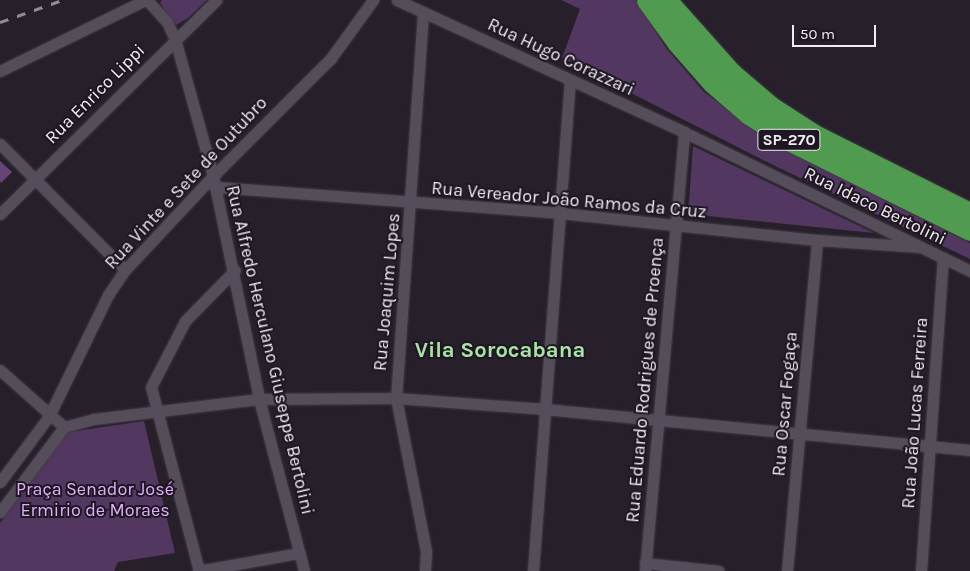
<!DOCTYPE html>
<html>
<head>
<meta charset="utf-8">
<style>
  body { margin:0 }
  #map { position:relative; width:970px; height:571px; overflow:hidden; background:#27202b; font-family:Karla,sans-serif }
  div>[style] { position:absolute }
  [style*='--x'] { left:calc(var(--x)*1px); top:calc(var(--y)*1px); width:calc(var(--w)*1px); rotate:calc(var(--a)*1deg) }
  .green>* { inset:0; background:#523760 }
  .building>* { inset:0; background:#664478 }
  .roads { filter:drop-shadow(0 0 1px #413c45) drop-shadow(0 0 1px #413c45) }
  .street>* { height:11px; margin:-5.5px; padding:0 5.5px; transform-origin:5.5px; border-radius:5.5px; background:#554d5a }
  .highway>* { height:21px; margin:-10.5px; padding:0 10.5px; transform-origin:10.5px; border-radius:10.5px; background:#509b4f }
  .rail>* { height:3px; margin-top:-1.5px; transform-origin:0; background:repeating-linear-gradient(90deg,#918c95 0 9px,transparent 0 18px) }
  span { translate:-50% -50%; white-space:nowrap; text-align:center; line-height:1.15; -webkit-text-stroke:4px #1e1722; paint-order:stroke }
  .shield-label span { padding:1px 4px; background:#1e1722; border:1px solid; border-radius:4px; -webkit-text-stroke-width:0 }
  .shield-label { font-size:16px; color:#f0ecf3; font-weight:700 }
  .street-label { font-size:18px; color:#f0ecf3 }
  .park-label { font-size:18px; color:#e2afff }
  .district-label { font-size:22px; color:#aae3a7; font-weight:700 }
  .scale { position:absolute; left:792px; top:25px; width:84px; height:22px; box-sizing:border-box; border:2px solid #f0ecf3; border-top:0; padding-left:6px; font-size:15px; line-height:18px; white-space:nowrap; color:#f0ecf3; -webkit-text-stroke:4px #1e1722; paint-order:stroke }
</style>
</head>
<body>
<div id="map">
  <div class="green">
    <div style="clip-path:polygon(162px 0,207px 0,188px 18px,176px 25px,167px 15px,160px 2px)"></div>
    <div style="clip-path:polygon(561px 0,636px 0,666px 48px,704px 92px,786px 150px,970px 243px,970px 259px,773px 165px,562px 58px,580px 9px)"></div>
    <div style="clip-path:polygon(693px 146px,874px 233px,688px 214px)"></div>
    <div style="clip-path:polygon(144px 421px,175px 553px,118px 562px,114px 571px,0 571px,0 523px,59px 443px,69px 432px)"></div>
  </div>
  <div class="building">
    <div style="clip-path:polygon(0 161px,12px 172px,1px 183px,0 181px)"></div>
  </div>
  <div class="roads">
    <div class="street">
      <div style="--x:147;--y:0;--w:30;--a:48"></div>
      <div style="--x:167;--y:22;--w:19;--a:65"></div>
      <div style="--x:175;--y:39;--w:142;--a:74.5"></div>
      <div style="--x:213;--y:176;--w:228;--a:78.3"></div>
      <div style="--x:259;--y:399;--w:178;--a:75.3"></div>
      <div style="--x:397;--y:0;--w:316;--a:24.7"></div>
      <div style="--x:684;--y:132;--w:318;--a:25.9"></div>
      <div style="--x:423;--y:13;--w:386;--a:94"></div>
      <div style="--x:396;--y:398;--w:156;--a:78.9"></div>
      <div style="--x:426;--y:551;--w:20;--a:93"></div>
      <div style="--x:0;--y:71;--w:161;--a:-26.1"></div>
      <div style="--x:0;--y:144;--w:177;--a:45.2"></div>
      <div style="--x:215;--y:187;--w:346;--a:4.3"></div>
      <div style="--x:560;--y:213;--w:258;--a:6"></div>
      <div style="--x:817;--y:240;--w:104;--a:3.9"></div>
      <div style="--x:0;--y:214;--w:304;--a:-44.7"></div>
      <div style="--x:0;--y:370;--w:86;--a:41.7"></div>
      <div style="--x:64;--y:427;--w:31;--a:-15"></div>
      <div style="--x:94;--y:419;--w:166;--a:-6.9"></div>
      <div style="--x:259;--y:399;--w:137;--a:-0.4"></div>
      <div style="--x:396;--y:398;--w:149;--a:4.2"></div>
      <div style="--x:545;--y:409;--w:427;--a:5.5"></div>
      <div style="--x:0;--y:482;--w:82;--a:-53.4"></div>
      <div style="--x:49;--y:416;--w:135;--a:-64"></div>
      <div style="--x:108;--y:295;--w:30;--a:-56"></div>
      <div style="--x:125;--y:270;--w:129;--a:-46.9"></div>
      <div style="--x:213;--y:176;--w:167;--a:-45"></div>
      <div style="--x:331;--y:58;--w:72;--a:-54.1"></div>
      <div style="--x:0;--y:512;--w:106;--a:-53"></div>
      <div style="--x:645;--y:563;--w:74;--a:6.2"></div>
      <div style="--x:198;--y:571;--w:103;--a:-10.1"></div>
      <div style="--x:199;--y:571;--w:190;--a:-104.6"></div>
      <div style="--x:151;--y:387;--w:74;--a:-62.7"></div>
      <div style="--x:185;--y:321;--w:71;--a:-45.6"></div>
      <div style="--x:533;--y:571;--w:491;--a:-85.7"></div>
      <div style="--x:645;--y:571;--w:441;--a:-84.9"></div>
      <div style="--x:787;--y:571;--w:332;--a:-84.8"></div>
      <div style="--x:921;--y:571;--w:314;--a:-86"></div>
    </div>
    <div class="highway">
      <div style="--x:647;--y:0;--w:53;--a:54.2"></div>
      <div style="--x:678;--y:43;--w:52;--a:48.9"></div>
      <div style="--x:712;--y:82;--w:49;--a:40.9"></div>
      <div style="--x:749;--y:114;--w:48;--a:33"></div>
      <div style="--x:789;--y:140;--w:202;--a:26.4"></div>
      <div style="--x:666;--y:0;--w:98;--a:48.3"></div>
      <div style="--x:731;--y:73;--w:52;--a:40.4"></div>
      <div style="--x:771;--y:107;--w:54;--a:32.8"></div>
      <div style="--x:816;--y:136;--w:172;--a:26.6"></div>
    </div>
  </div>
  <div class="rail">
    <div style="--x:0;--y:22;--w:66;--a:-19.5"></div>
  </div>
  <div class="shield-label">
    <span style="left:789px;top:140px">SP-270</span>
  </div>
  <div class="street-label">
    <span style="left:561px;top:57px;rotate:25deg">Rua Hugo Corazzari</span>
    <span style="left:95px;top:94px;rotate:-45deg">Rua Enrico Lippi</span>
    <span style="left:186px;top:183px;rotate:-47deg">Rua Vinte e Sete de Outubro</span>
    <span style="left:569px;top:200px;rotate:5deg">Rua Vereador João Ramos da Cruz</span>
    <span style="left:875px;top:206px;rotate:26deg">Rua Idaco Bertolini</span>
    <span style="left:387px;top:292px;rotate:-85deg">Rua Joaquim Lopes</span>
    <span style="left:270px;top:350px;rotate:77deg">Rua Alfredo Herculano Giuseppe Bertolini</span>
    <span style="left:645px;top:380px;rotate:-85deg">Rua Eduardo Rodrigues de Proença</span>
    <span style="left:785px;top:404px;rotate:-85deg">Rua Oscar Fogaça</span>
    <span style="left:915px;top:413px;rotate:-86deg">Rua João Lucas Ferreira</span>
  </div>
  <div class="park-label">
    <span style="left:95px;top:500px">Praça Senador José<br>Ermirio de Moraes</span>
  </div>
  <div class="district-label">
    <span style="left:500px;top:351px">Vila Sorocabana</span>
  </div>
  <div class="scale">50 m</div>
</div>
</body>
</html>
